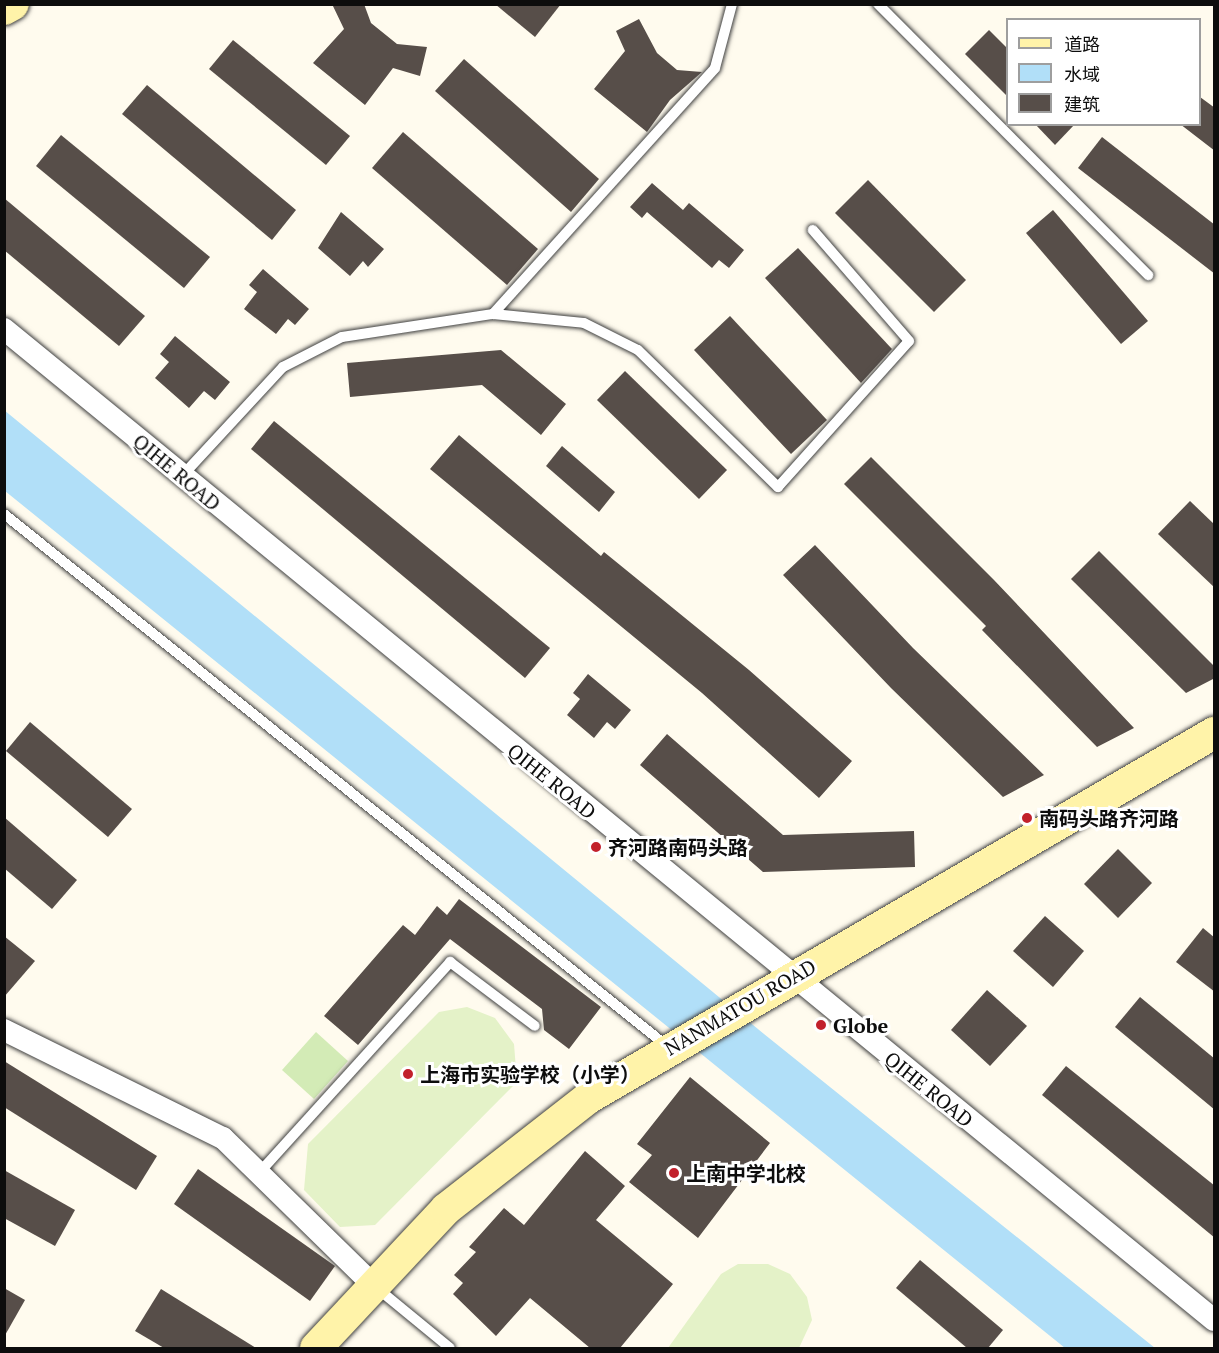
<!DOCTYPE html>
<html>
<head>
<meta charset="utf-8">
<style>
  body { margin:0 }
  #map { position:relative; width:1219px; height:1353px; overflow:hidden; background:#fffbee; font-family:"PT Serif","Noto Sans SC",serif }
  div>[style] { position:absolute }
  [style*='--x'] { left:calc(var(--x)*1px); top:calc(var(--y)*1px); width:calc(var(--w)*1px); rotate:calc(var(--a)*1deg) }
  .green>* { inset:0; background:#d3ebb6 }
  .pitch>* { inset:0; background:#e4f2c8 }
  .water>* { inset:0; background:#b1dff8 }
  .building>* { inset:0; background:#574e49 }
  .roads { filter:drop-shadow(0 0 2px #404040) drop-shadow(0 0 2px #404040) }
  .lane>* { height:10px; margin:-5px; padding:0 5px; transform-origin:5px; border-radius:5px; background:#fff }
  .street>* { height:22px; margin:-11px; padding:0 11px; transform-origin:11px; border-radius:11px; background:#fff }
  .secondary>* { height:32px; margin:-16px; padding:0 16px; transform-origin:16px; border-radius:16px; background:#fff3a9 }
  .dots>* { width:16px; height:16px; translate:-50% -50%; box-sizing:border-box; border:3px solid #fff; border-radius:50% }
  span { translate:-50% -50%; white-space:nowrap; text-align:center; line-height:1.15; -webkit-text-stroke:6px #fff; paint-order:stroke }
  .street-label { font-size:20px; color:#0d0d0d }
  .poi-label { font-size:20px; color:#0d0d0d; font-weight:700 }
  .left { translate:0 -50%; text-align:left }
  .frame { position:absolute; inset:0; border:6px solid #0d0d0d; pointer-events:none }
  .legend { position:absolute; left:1006px; top:18px; width:195px; height:108px; box-sizing:border-box; background:#fff; border:2px solid #9e9e9e; margin:0; padding:8px 10px; list-style:none; font-size:18px; color:#0d0d0d }
  .legend li { display:flex; align-items:center; gap:12px; height:30px }
  .legend b { width:30px; border:2px solid #9e9e9e }
</style>
</head>
<body>
<div id="map">
  <div class="green">
    <div style="clip-path:polygon(316px 1032px,348px 1061px,314px 1099px,282px 1070px)"></div>
  </div>
  <div class="pitch">
    <div style="clip-path:polygon(467px 1007px,495px 1018px,514px 1044px,517px 1082px,375px 1225px,340px 1227px,304px 1190px,308px 1144px,439px 1012px)"></div>
    <div style="clip-path:polygon(738px 1264px,768px 1264px,790px 1274px,807px 1297px,812px 1320px,799px 1348px,668px 1348px,721px 1274px)"></div>
  </div>
  <div class="water">
    <div style="clip-path:polygon(4px 410px,764px 1034px,1155px 1348px,1065px 1348px,5px 491px)"></div>
  </div>
  <div class="building">
    <div style="clip-path:polygon(332px 4px,364px 4px,371px 23px,397px 44px,427px 47px,420px 76px,393px 68px,365px 105px,313px 63px,344px 29px)"></div>
    <div style="clip-path:polygon(495px 4px,561px 4px,535px 37px)"></div>
    <div style="clip-path:polygon(639px 19px,657px 53px,677px 70px,702px 72px,670px 100px,647px 132px,594px 89px,625px 51px,616px 31px)"></div>
    <div style="clip-path:polygon(989px 30px,1008px 49px,1008px 97px,965px 54px)"></div>
    <div style="clip-path:polygon(233px 40px,350px 136px,326px 165px,209px 69px)"></div>
    <div style="clip-path:polygon(464px 59px,599px 179px,571px 212px,435px 91px)"></div>
    <div style="clip-path:polygon(147px 85px,296px 210px,272px 240px,122px 114px)"></div>
    <div style="clip-path:polygon(1200px 97px,1215px 108px,1215px 151px,1180px 124px,1200px 124px)"></div>
    <div style="clip-path:polygon(1035px 124px,1075px 124px,1055px 145px)"></div>
    <div style="clip-path:polygon(403px 132px,538px 249px,507px 285px,372px 168px)"></div>
    <div style="clip-path:polygon(61px 135px,210px 257px,184px 288px,36px 166px)"></div>
    <div style="clip-path:polygon(1102px 137px,1215px 225px,1215px 274px,1078px 168px)"></div>
    <div style="clip-path:polygon(868px 180px,966px 280px,934px 312px,835px 213px)"></div>
    <div style="clip-path:polygon(652px 183px,683px 210px,689px 203px,744px 250px,729px 268px,719px 260px,712px 268px,647px 212px,642px 218px,630px 207px)"></div>
    <div style="clip-path:polygon(4px 198px,145px 316px,119px 346px,4px 250px)"></div>
    <div style="clip-path:polygon(1053px 210px,1148px 321px,1121px 344px,1026px 233px)"></div>
    <div style="clip-path:polygon(341px 212px,384px 249px,368px 267px,363px 261px,350px 276px,318px 248px)"></div>
    <div style="clip-path:polygon(798px 248px,892px 349px,861px 383px,765px 278px)"></div>
    <div style="clip-path:polygon(263px 269px,309px 309px,295px 325px,288px 319px,276px 334px,244px 309px,257px 292px,249px 285px)"></div>
    <div style="clip-path:polygon(730px 316px,827px 420px,791px 454px,694px 350px)"></div>
    <div style="clip-path:polygon(175px 336px,230px 382px,215px 400px,204px 391px,189px 408px,155px 378px,169px 362px,160px 354px)"></div>
    <div style="clip-path:polygon(501px 350px,566px 404px,541px 435px,482px 385px,350px 397px,347px 363px)"></div>
    <div style="clip-path:polygon(625px 371px,727px 470px,699px 499px,597px 400px)"></div>
    <div style="clip-path:polygon(274px 421px,550px 648px,525px 678px,251px 449px)"></div>
    <div style="clip-path:polygon(459px 435px,601px 556px,604px 552px,749px 670px,852px 761px,819px 798px,702px 693px,430px 469px)"></div>
    <div style="clip-path:polygon(562px 446px,615px 492px,599px 512px,546px 466px)"></div>
    <div style="clip-path:polygon(871px 457px,994px 580px,1134px 728px,1097px 747px,982px 630px,986px 626px,844px 484px)"></div>
    <div style="clip-path:polygon(1190px 501px,1215px 525px,1215px 588px,1158px 534px)"></div>
    <div style="clip-path:polygon(815px 545px,913px 648px,1044px 775px,1003px 797px,891px 688px,783px 575px)"></div>
    <div style="clip-path:polygon(1099px 551px,1215px 667px,1215px 678px,1186px 693px,1071px 579px)"></div>
    <div style="clip-path:polygon(588px 674px,631px 710px,615px 729px,607px 722px,594px 738px,567px 715px,580px 699px,573px 693px)"></div>
    <div style="clip-path:polygon(30px 722px,132px 809px,108px 837px,6px 751px)"></div>
    <div style="clip-path:polygon(667px 734px,783px 835px,914px 831px,915px 867px,763px 872px,640px 765px)"></div>
    <div style="clip-path:polygon(4px 817px,77px 880px,52px 909px,4px 868px)"></div>
    <div style="clip-path:polygon(1118px 849px,1152px 883px,1118px 918px,1084px 884px)"></div>
    <div style="clip-path:polygon(459px 899px,601px 1007px,569px 1049px,544px 1030px,542px 1009px,450px 939px,358px 1045px,324px 1016px,403px 925px,415px 935px,437px 906px,447px 915px)"></div>
    <div style="clip-path:polygon(1045px 916px,1084px 951px,1053px 987px,1013px 951px)"></div>
    <div style="clip-path:polygon(1203px 928px,1215px 938px,1215px 992px,1176px 962px)"></div>
    <div style="clip-path:polygon(4px 936px,35px 961px,4px 997px)"></div>
    <div style="clip-path:polygon(987px 990px,1027px 1026px,990px 1066px,951px 1030px)"></div>
    <div style="clip-path:polygon(1140px 997px,1215px 1059px,1215px 1110px,1115px 1027px)"></div>
    <div style="clip-path:polygon(4px 1061px,157px 1156px,136px 1190px,4px 1107px)"></div>
    <div style="clip-path:polygon(1066px 1066px,1215px 1186px,1215px 1238px,1042px 1095px)"></div>
    <div style="clip-path:polygon(690px 1077px,770px 1143px,698px 1238px,629px 1182px,652px 1155px,637px 1144px)"></div>
    <div style="clip-path:polygon(585px 1151px,625px 1186px,596px 1220px,673px 1284px,620px 1348px,590px 1348px,530px 1298px,496px 1336px,453px 1294px,463px 1283px,454px 1275px,476px 1252px,469px 1247px,504px 1208px,524px 1225px)"></div>
    <div style="clip-path:polygon(198px 1169px,335px 1266px,310px 1301px,174px 1204px)"></div>
    <div style="clip-path:polygon(4px 1170px,75px 1210px,55px 1246px,4px 1218px)"></div>
    <div style="clip-path:polygon(920px 1260px,1003px 1330px,988px 1348px,967px 1348px,896px 1288px)"></div>
    <div style="clip-path:polygon(4px 1288px,25px 1300px,4px 1337px)"></div>
    <div style="clip-path:polygon(161px 1289px,256px 1348px,164px 1348px,135px 1331px)"></div>
  </div>
  <div class="roads">
    <div class="lane">
      <div style="--x:878;--y:4;--w:383;--a:45.1"></div>
      <div style="--x:493;--y:314;--w:331;--a:-47.9"></div>
      <div style="--x:715;--y:68;--w:66;--a:-75.1"></div>
      <div style="--x:182;--y:476;--w:149;--a:-47.2"></div>
      <div style="--x:283;--y:367;--w:66;--a:-27"></div>
      <div style="--x:342;--y:337;--w:153;--a:-8.7"></div>
      <div style="--x:493;--y:314;--w:91;--a:5.6"></div>
      <div style="--x:584;--y:323;--w:60;--a:26.6"></div>
      <div style="--x:638;--y:350;--w:196;--a:44.4"></div>
      <div style="--x:778;--y:487;--w:196;--a:-48.1"></div>
      <div style="--x:909;--y:341;--w:147;--a:-130.9"></div>
      <div style="--x:4;--y:514;--w:851;--a:38.75"></div>
      <div style="--x:259;--y:1173;--w:285;--a:-47.8"></div>
      <div style="--x:450;--y:962;--w:106;--a:37"></div>
      <div style="--x:377;--y:1288;--w:94;--a:39.4"></div>
    </div>
    <div class="street">
      <div style="--x:4;--y:329;--w:1564;--a:39.32"></div>
      <div style="--x:4;--y:1030;--w:244;--a:26.3"></div>
      <div style="--x:223;--y:1138;--w:209;--a:44.4"></div>
    </div>
    <div class="secondary">
      <div style="--x:4;--y:9;--w:10;--a:-29"></div>
      <div style="--x:316;--y:1348;--w:190;--a:-46.9"></div>
      <div style="--x:446;--y:1209;--w:180;--a:-38"></div>
      <div style="--x:588;--y:1098;--w:725;--a:-30.25"></div>
    </div>
  </div>
  <div class="dots">
    <div style="left:1027px;top:818px;background:#c2212c"></div>
    <div style="left:596px;top:847px;background:#c2212c"></div>
    <div style="left:821px;top:1025px;background:#c2212c"></div>
    <div style="left:408px;top:1074px;background:#c2212c"></div>
    <div style="left:674px;top:1173px;background:#c2212c"></div>
  </div>
  <div class="street-label">
    <span style="left:177px;top:472px;rotate:40deg">QIHE ROAD</span>
    <span style="left:552px;top:781px;rotate:39deg">QIHE ROAD</span>
    <span style="left:740px;top:1007px;rotate:-30deg">NANMATOU ROAD</span>
    <span style="left:929px;top:1089px;rotate:39deg">QIHE ROAD</span>
  </div>
  <div class="poi-label">
    <span class="left" style="left:1039px;top:818px">南码头路齐河路</span>
    <span class="left" style="left:608px;top:847px">齐河路南码头路</span>
    <span class="left" style="left:833px;top:1025px">Globe</span>
    <span class="left" style="left:420px;top:1074px">上海市实验学校（小学）</span>
    <span class="left" style="left:686px;top:1173px">上南中学北校</span>
  </div>
  <div class="frame"></div>
  <ul class="legend">
  <li><b style="height:8px;background:#fff3a9"></b>道路</li>
  <li><b style="height:16px;background:#b1dff8"></b>水域</li>
  <li><b style="height:16px;background:#574e49"></b>建筑</li>
  </ul>
</div>
</body>
</html>
